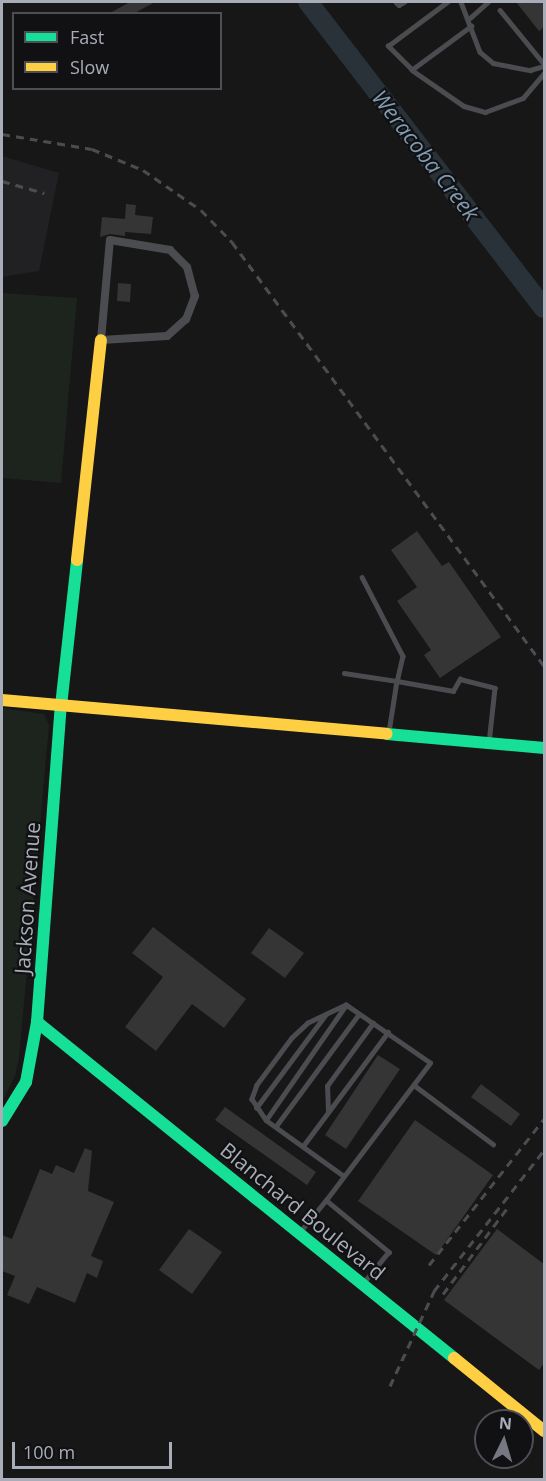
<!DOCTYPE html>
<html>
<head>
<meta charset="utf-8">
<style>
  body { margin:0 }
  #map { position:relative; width:546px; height:1481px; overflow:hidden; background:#171717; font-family:"Open Sans",sans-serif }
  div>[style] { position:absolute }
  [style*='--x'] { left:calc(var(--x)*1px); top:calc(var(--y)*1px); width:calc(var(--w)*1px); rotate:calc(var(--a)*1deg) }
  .built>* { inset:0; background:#212123 }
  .green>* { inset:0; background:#1d241e }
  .river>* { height:20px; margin:-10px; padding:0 10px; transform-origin:10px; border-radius:10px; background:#2a3239 }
  .building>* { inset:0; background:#353536 }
  .lane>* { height:4.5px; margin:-2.25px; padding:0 2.25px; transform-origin:2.25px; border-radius:2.25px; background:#4b4c50 }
  .street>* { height:8px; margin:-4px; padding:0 4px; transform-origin:4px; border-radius:4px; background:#4b4c50 }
  .fast>* { height:12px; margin:-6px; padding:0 6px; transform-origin:6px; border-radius:6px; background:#16e098 }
  .slow>* { height:12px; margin:-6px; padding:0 6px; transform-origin:6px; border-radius:6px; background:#ffcf43 }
  .rail>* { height:3px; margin-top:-1.5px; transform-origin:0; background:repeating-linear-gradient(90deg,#4b4c4f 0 8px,transparent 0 14px) }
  span { translate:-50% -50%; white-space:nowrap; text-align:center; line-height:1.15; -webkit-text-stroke:4.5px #111113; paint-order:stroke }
  .street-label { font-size:21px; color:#a8adb8 }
  .water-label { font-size:22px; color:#7f9bb3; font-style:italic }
  .frame { position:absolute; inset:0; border:3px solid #a8adb8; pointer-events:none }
  .legend { position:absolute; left:12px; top:12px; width:210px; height:78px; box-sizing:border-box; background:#111113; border:2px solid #4d4f55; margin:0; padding:8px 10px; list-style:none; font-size:18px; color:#a8adb8 }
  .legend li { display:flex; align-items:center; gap:12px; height:30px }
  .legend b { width:30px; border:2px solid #4d4f55 }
  .north { position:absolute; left:474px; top:1409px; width:60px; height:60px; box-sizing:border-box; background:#111113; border:2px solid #4d4f55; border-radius:50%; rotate:5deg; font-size:16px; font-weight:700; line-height:24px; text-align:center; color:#a8adb8 }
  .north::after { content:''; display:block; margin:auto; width:21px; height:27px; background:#757880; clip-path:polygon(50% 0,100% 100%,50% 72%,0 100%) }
  .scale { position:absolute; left:12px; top:1442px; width:160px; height:27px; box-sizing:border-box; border:3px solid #a8adb8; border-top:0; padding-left:8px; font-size:18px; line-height:21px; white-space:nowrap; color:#a8adb8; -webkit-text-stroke:4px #111113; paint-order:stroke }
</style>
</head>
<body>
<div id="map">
  <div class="built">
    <div style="clip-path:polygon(2px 156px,59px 173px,39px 271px,2px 277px)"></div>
  </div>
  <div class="green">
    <div style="clip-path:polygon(2px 293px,77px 298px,61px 483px,2px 478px)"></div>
    <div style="clip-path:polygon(2px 708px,44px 714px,49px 725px,19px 1058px,15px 1076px,2px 1102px)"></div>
  </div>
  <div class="river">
    <div style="--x:308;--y:2;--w:386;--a:52.4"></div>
  </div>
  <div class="building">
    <div style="clip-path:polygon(130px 2px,155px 2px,133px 14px,108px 14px)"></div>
    <div style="clip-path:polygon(516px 2px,544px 2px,544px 27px,539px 31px)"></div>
    <div style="clip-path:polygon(126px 204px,136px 205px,135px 215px,153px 217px,151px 234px,125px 232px,125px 236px,110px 234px,100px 237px,102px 217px,125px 219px)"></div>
    <div style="clip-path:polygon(118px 283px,131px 284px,130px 302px,117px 301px)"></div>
    <div style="clip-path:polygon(417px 531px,442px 566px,449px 562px,501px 637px,440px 678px,424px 655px,431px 650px,397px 601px,417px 587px,391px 550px)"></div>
    <div style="clip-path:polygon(153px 927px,246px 999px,224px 1028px,192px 1004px,156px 1051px,125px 1027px,163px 977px,132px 953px)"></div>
    <div style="clip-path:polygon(269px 928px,304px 953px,285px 978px,251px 953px)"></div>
    <div style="clip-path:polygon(378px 1055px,400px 1069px,346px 1149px,325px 1135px)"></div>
    <div style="clip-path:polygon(481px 1084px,520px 1114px,511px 1126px,471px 1097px)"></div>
    <div style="clip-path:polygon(225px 1107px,316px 1172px,307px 1185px,215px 1120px)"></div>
    <div style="clip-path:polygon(415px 1120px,493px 1175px,436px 1255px,358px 1201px)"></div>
    <div style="clip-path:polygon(85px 1148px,92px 1151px,88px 1191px,114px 1202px,91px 1256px,103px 1261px,97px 1278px,87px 1273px,75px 1303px,37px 1287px,29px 1304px,7px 1295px,15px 1276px,2px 1271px,2px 1235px,12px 1239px,40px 1169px,52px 1174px,56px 1165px,74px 1173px)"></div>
    <div style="clip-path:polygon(189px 1229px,222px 1252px,192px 1294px,159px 1270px)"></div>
    <div style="clip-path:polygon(497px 1229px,544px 1264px,544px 1363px,539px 1370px,444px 1300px)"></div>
  </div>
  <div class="lane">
    <div style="--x:396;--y:2;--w:4;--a:45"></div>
    <div style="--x:399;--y:5;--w:6;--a:-31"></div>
    <div style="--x:461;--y:2;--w:53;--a:69.2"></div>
    <div style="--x:480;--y:52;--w:17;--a:40"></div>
    <div style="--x:493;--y:63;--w:38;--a:11"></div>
    <div style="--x:530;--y:70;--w:15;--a:-16"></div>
    <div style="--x:500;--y:10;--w:70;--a:50.8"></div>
    <div style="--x:470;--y:18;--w:24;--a:-42"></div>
    <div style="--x:472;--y:26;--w:74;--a:143.7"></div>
    <div style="--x:412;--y:70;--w:63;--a:34.7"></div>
    <div style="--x:464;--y:106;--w:22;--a:16"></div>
    <div style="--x:485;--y:112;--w:40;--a:-20.2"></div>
    <div style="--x:523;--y:98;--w:33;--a:-50"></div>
    <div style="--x:412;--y:70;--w:34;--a:-135"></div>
    <div style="--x:388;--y:46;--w:74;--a:-36.7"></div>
    <div style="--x:362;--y:577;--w:89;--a:62.6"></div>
    <div style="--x:403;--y:656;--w:26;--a:103"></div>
    <div style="--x:397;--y:681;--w:57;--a:10.1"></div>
    <div style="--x:453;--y:691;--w:14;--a:-60"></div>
    <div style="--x:460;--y:679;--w:36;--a:14"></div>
    <div style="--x:495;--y:688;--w:55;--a:96.2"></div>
    <div style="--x:344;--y:673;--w:54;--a:8.6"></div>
    <div style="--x:397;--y:681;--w:52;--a:98.9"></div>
    <div style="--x:414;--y:1085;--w:99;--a:36.8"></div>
    <div style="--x:256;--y:1108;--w:117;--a:-53.3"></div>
    <div style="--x:328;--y:1112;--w:26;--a:-92"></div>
    <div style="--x:327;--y:1086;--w:78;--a:-53.9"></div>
    <div style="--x:266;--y:1120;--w:140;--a:-55.2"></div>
    <div style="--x:276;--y:1126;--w:139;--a:-53.5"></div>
    <div style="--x:303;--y:1146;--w:142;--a:-53.3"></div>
    <div style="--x:326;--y:1200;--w:172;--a:-52.8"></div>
    <div style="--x:430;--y:1063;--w:102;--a:-145.4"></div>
    <div style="--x:346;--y:1005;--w:42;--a:154.7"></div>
    <div style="--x:308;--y:1023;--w:22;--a:137"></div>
    <div style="--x:292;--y:1038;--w:59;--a:126.7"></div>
    <div style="--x:257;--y:1085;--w:15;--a:110"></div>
    <div style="--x:252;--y:1099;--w:25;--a:56"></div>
    <div style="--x:266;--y:1120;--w:96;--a:35.7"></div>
    <div style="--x:299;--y:1233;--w:43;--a:-50.7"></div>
    <div style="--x:326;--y:1200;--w:82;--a:39.5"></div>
    <div style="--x:389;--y:1252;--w:41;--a:129.1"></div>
  </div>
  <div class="street">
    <div style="--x:110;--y:240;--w:61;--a:9.5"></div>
    <div style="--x:170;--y:250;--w:24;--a:45"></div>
    <div style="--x:187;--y:267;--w:30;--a:75"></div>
    <div style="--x:195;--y:296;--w:25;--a:111"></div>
    <div style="--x:186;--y:319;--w:25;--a:138"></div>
    <div style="--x:167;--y:336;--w:66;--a:176.5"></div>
    <div style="--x:101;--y:340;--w:100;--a:-84.9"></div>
  </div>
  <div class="fast">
    <div style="--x:387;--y:734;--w:158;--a:5.1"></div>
    <div style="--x:37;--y:1022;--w:536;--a:38.86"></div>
    <div style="--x:2;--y:1121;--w:46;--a:-58.4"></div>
    <div style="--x:26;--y:1082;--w:61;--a:-79.6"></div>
    <div style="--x:37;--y:1022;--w:317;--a:-85.7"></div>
    <div style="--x:61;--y:706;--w:147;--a:-83.7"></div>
  </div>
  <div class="slow">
    <div style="--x:77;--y:560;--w:221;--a:-83.8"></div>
    <div style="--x:2;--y:700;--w:386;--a:5"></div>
    <div style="--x:454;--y:1358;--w:116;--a:39"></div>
  </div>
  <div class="rail">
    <div style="--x:2;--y:134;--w:91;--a:9.5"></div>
    <div style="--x:92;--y:149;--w:55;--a:22.4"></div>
    <div style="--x:143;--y:170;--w:70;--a:34.6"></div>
    <div style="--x:201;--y:210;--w:45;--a:45.9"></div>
    <div style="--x:232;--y:242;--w:526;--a:53.65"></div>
    <div style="--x:2;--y:181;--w:44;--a:15.9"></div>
    <div style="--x:429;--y:1265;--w:186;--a:-51.8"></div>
    <div style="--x:443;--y:1294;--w:109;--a:-53.2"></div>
    <div style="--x:390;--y:1386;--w:105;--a:-65.1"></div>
    <div style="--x:434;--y:1291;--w:179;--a:-52"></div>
  </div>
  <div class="street-label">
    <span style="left:27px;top:898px;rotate:-86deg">Jackson Avenue</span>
    <span style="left:303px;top:1211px;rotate:39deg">Blanchard Boulevard</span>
  </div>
  <div class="water-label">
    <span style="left:426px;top:155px;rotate:52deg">Weracoba Creek</span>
  </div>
  <div class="frame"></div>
  <ul class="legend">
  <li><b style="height:8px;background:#16e098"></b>Fast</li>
  <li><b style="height:8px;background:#ffcf43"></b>Slow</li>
  </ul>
  <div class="north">N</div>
  <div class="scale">100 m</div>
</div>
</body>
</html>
